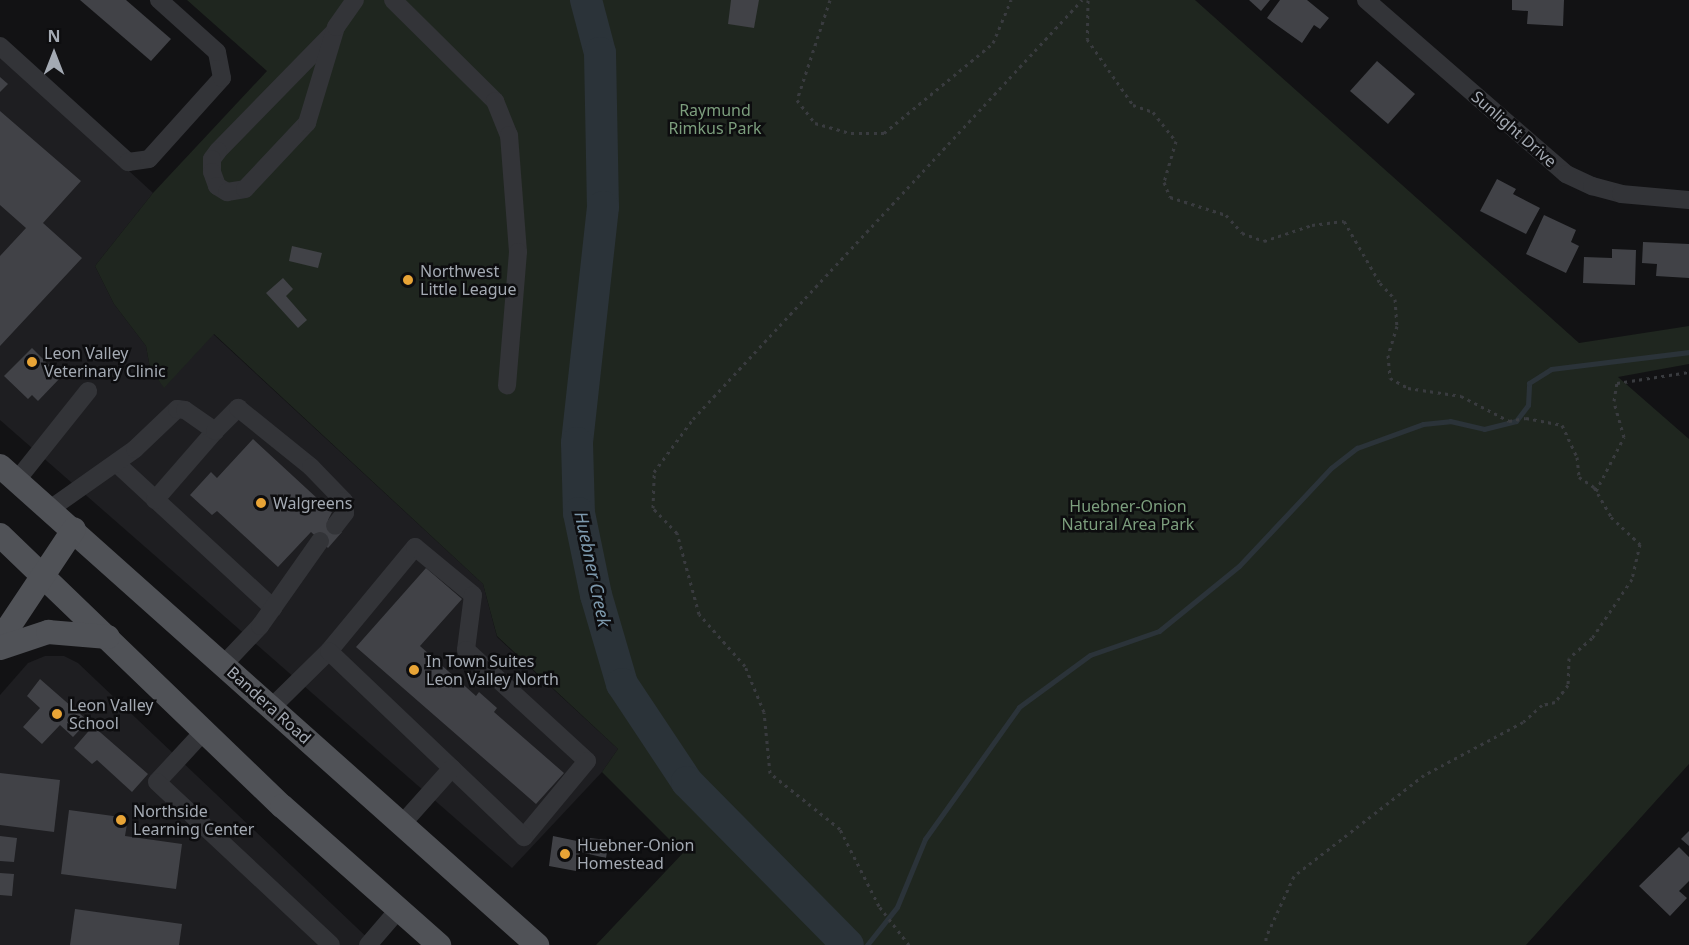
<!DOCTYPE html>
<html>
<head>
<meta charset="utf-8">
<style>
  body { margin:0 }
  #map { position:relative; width:1689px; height:945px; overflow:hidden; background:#121214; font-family:"Noto Sans",sans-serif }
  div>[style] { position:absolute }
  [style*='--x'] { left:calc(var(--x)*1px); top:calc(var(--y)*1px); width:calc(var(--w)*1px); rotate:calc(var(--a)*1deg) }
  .built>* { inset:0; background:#1e1e21 }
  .green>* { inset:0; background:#1f261f }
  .stream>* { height:5px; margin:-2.5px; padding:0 2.5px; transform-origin:2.5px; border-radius:2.5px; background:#2b3339 }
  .river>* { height:32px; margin:-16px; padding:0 16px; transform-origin:16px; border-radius:16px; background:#2b3339 }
  .building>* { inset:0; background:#414247 }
  .path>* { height:3px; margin-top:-1.5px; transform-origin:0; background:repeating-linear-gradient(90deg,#393b3f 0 3px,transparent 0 7.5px) }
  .minor>* { height:18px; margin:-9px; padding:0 9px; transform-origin:9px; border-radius:9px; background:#333438 }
  .major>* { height:24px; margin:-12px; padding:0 12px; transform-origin:12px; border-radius:12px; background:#505257 }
  .dots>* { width:16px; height:16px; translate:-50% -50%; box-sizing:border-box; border:3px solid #0d0d0f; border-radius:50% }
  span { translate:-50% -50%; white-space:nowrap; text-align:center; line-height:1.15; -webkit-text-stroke:5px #0d0d0f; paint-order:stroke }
  .park-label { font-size:16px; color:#7c9e7d }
  .street-label { font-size:16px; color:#a4aab3 }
  .poi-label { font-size:16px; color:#a4aab3 }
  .left { translate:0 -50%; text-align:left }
  .water-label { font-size:18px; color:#7d99ad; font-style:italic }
  .north { position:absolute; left:24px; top:24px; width:60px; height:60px; -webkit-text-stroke:4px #0d0d0f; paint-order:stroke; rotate:0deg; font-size:16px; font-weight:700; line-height:24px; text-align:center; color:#a4aab3 }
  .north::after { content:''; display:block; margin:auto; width:21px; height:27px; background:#a4aab3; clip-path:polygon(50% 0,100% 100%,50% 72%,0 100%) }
</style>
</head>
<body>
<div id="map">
  <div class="built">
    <div style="clip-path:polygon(0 52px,153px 193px,95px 266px,114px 304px,146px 346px,150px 368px,164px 387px,213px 334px,483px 584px,497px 637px,618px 749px,602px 772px,512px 868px,0 420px)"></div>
    <div style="clip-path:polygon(45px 656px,64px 656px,78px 663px,375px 945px,0 945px,0 695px,28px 663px)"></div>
  </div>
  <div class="green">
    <div style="clip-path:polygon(187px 0,1195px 0,1579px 343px,1689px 326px,1689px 364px,1618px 377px,1689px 439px,1689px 764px,1526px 945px,596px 945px,683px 853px,602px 772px,618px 749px,497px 636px,483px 584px,214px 334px,164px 388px,150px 368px,146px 346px,114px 304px,95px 266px,153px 193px,267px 71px)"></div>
  </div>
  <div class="stream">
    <div style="--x:867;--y:945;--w:48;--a:-51.7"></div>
    <div style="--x:897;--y:907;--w:74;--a:-67.6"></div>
    <div style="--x:925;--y:839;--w:162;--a:-54.5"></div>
    <div style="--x:1019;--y:707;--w:88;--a:-36.2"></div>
    <div style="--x:1090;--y:655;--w:73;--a:-19.2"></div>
    <div style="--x:1159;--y:631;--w:103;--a:-39.1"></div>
    <div style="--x:1239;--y:566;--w:134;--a:-46.8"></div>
    <div style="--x:1331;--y:468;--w:33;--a:-38"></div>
    <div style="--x:1357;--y:448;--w:70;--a:-20"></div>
    <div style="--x:1423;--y:424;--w:27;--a:-6"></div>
    <div style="--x:1450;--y:421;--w:35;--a:13"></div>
    <div style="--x:1484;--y:429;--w:33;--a:-14"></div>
    <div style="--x:1516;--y:421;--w:20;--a:-53"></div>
    <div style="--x:1528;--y:405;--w:22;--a:-87"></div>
    <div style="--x:1529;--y:383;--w:26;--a:-32"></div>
    <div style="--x:1551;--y:369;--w:139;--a:-7"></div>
  </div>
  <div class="river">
    <div style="--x:586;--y:0;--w:55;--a:75.2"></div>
    <div style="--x:600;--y:53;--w:154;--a:88.9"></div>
    <div style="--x:603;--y:207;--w:237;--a:96.3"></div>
    <div style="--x:577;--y:443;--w:70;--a:88.4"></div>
    <div style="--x:579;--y:513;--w:84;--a:78.3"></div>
    <div style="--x:596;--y:595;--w:93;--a:73.7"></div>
    <div style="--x:622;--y:684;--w:118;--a:56.4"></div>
    <div style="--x:687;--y:782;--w:229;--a:45.4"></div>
  </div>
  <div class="building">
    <div style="clip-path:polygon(80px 0,126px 0,171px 39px,151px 61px)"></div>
    <div style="clip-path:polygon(731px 0,759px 0,754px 28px,728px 24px)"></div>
    <div style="clip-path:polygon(1249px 0,1270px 0,1261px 11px)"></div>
    <div style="clip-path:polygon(1280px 0,1307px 0,1329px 18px,1320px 29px,1314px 25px,1302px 43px,1267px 18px)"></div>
    <div style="clip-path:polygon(1512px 0,1564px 0,1563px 26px,1527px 24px,1528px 11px,1512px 10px)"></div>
    <div style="clip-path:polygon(1377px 61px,1415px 94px,1388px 124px,1350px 91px)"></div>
    <div style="clip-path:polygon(0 77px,8px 84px,0 92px)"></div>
    <div style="clip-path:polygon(0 111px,81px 181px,43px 223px,82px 258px,0 346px,0 256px,26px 228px,0 205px)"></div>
    <div style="clip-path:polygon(1497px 179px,1516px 189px,1513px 194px,1540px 208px,1526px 234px,1480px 211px)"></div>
    <div style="clip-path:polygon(1544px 215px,1576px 230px,1571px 242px,1579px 246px,1566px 273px,1526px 254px)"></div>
    <div style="clip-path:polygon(1643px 242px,1689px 244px,1689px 278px,1656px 276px,1657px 264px,1642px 263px)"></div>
    <div style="clip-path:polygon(292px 246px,322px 253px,318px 268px,289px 261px)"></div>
    <div style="clip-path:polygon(1612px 249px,1636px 250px,1635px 285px,1583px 283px,1584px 257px,1612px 258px)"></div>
    <div style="clip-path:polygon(283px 278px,293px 289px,286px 296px,307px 320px,298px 328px,266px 293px)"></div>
    <div style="clip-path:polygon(32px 348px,61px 377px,38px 401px,32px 395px,28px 399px,4px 376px)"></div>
    <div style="clip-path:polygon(253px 439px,332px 512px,328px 520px,342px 532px,328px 548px,311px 532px,278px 567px,217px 511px,212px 515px,190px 495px,211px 472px,217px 478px)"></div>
    <div style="clip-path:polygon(426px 568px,462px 599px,420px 646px,476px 696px,479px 692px,497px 708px,494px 712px,564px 773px,536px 804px,356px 647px)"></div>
    <div style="clip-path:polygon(40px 679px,88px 721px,73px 737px,60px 725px,42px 744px,23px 727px,40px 708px,27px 696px)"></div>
    <div style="clip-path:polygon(93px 726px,148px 774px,132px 792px,97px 760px,92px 764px,74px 748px)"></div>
    <div style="clip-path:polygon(0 773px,60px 780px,54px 832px,0 825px)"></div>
    <div style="clip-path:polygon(69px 810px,128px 818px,125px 836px,182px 844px,176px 889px,61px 874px)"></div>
    <div style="clip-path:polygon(1689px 831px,1689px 846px,1681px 839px)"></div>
    <div style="clip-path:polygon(0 836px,17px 838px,14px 862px,0 861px)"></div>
    <div style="clip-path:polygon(553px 836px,577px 841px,578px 837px,609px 840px,606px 858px,580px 852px,576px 871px,549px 866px)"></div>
    <div style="clip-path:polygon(1679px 847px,1689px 857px,1689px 881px,1679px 891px,1687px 898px,1670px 916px,1639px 886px)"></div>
    <div style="clip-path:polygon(0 873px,14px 874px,12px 896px,0 895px)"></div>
    <div style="clip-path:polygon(75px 909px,182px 924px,179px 945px,70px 945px)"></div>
  </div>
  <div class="path">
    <div style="--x:830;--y:0;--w:105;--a:108.3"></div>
    <div style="--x:797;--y:100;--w:29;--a:52"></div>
    <div style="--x:815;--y:123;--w:37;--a:16"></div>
    <div style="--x:851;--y:133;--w:33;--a:0"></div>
    <div style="--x:884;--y:133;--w:141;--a:-39.5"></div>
    <div style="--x:993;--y:43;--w:47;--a:-67.3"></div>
    <div style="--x:1088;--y:0;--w:39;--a:91"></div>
    <div style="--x:1087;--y:39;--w:80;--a:55.1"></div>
    <div style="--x:1133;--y:105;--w:21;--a:19"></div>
    <div style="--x:1153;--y:112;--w:37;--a:52"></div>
    <div style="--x:1176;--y:141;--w:43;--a:106.3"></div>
    <div style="--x:1164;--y:182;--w:16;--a:68"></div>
    <div style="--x:1170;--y:197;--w:59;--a:17.8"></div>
    <div style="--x:1226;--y:215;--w:24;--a:48"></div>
    <div style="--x:1242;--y:233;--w:23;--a:20"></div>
    <div style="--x:1264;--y:241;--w:51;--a:-18.4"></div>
    <div style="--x:1312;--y:225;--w:32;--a:-7"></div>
    <div style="--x:1344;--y:221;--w:72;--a:59.9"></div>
    <div style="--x:1380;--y:283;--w:22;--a:47"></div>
    <div style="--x:1395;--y:299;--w:27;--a:86"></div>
    <div style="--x:1397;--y:326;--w:30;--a:107"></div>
    <div style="--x:1388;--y:355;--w:23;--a:85"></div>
    <div style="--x:1390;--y:378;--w:21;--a:29"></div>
    <div style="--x:1408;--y:388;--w:54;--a:8.6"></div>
    <div style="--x:1461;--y:396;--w:54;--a:27.5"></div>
    <div style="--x:1509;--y:421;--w:17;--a:-10"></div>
    <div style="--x:1526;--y:418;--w:37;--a:11"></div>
    <div style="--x:1562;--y:425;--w:35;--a:65"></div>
    <div style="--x:1577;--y:457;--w:20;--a:84"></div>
    <div style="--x:1579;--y:477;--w:18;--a:34"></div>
    <div style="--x:1594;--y:487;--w:34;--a:60"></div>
    <div style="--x:1611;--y:517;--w:40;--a:43"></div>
    <div style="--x:1640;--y:544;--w:36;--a:103"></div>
    <div style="--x:1632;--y:579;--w:71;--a:124.1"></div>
    <div style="--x:1592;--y:638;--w:30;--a:139"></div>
    <div style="--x:1569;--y:658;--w:27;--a:92"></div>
    <div style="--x:1568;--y:685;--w:21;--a:127"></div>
    <div style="--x:1555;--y:702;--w:13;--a:167"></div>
    <div style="--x:1542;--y:705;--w:25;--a:138"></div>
    <div style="--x:1523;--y:722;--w:112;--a:151.8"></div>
    <div style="--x:1424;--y:775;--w:165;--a:142.2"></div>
    <div style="--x:1294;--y:876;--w:67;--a:114.7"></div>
    <div style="--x:1266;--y:937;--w:8;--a:90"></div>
    <div style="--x:1596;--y:491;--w:61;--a:-62.6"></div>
    <div style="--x:1624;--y:437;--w:37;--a:-106"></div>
    <div style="--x:1614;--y:401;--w:18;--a:-81"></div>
    <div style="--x:1617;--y:383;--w:73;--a:-8.7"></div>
    <div style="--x:909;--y:945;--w:49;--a:-127.6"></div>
    <div style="--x:879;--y:906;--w:86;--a:-116.9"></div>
    <div style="--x:840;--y:829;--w:90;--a:-141.3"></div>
    <div style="--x:770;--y:773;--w:61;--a:-95.6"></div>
    <div style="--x:764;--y:712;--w:50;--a:-112.4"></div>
    <div style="--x:745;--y:666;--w:69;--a:-131.5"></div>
    <div style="--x:699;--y:614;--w:84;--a:-105.2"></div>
    <div style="--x:677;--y:533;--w:35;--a:-134"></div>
    <div style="--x:653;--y:508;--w:36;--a:-88"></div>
    <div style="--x:654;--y:472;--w:66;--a:-53.7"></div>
    <div style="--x:693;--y:419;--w:572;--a:-47.13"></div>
  </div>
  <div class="minor">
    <div style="--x:393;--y:0;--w:144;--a:44.7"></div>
    <div style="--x:495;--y:101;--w:37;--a:68"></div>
    <div style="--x:509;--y:135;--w:117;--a:85.6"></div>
    <div style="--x:518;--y:252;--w:134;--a:94.7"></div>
    <div style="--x:1366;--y:0;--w:265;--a:41"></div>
    <div style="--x:1566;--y:174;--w:29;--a:25"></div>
    <div style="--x:1592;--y:186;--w:30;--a:15"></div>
    <div style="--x:1621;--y:194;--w:68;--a:5"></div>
    <div style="--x:334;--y:32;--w:166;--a:134.3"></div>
    <div style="--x:218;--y:151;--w:10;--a:127"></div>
    <div style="--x:212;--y:159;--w:13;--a:90"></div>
    <div style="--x:212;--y:172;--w:15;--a:70"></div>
    <div style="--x:217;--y:186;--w:12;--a:31"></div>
    <div style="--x:227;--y:192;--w:18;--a:-9"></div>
    <div style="--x:245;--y:189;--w:91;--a:-46.8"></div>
    <div style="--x:307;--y:123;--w:100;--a:-73.2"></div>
    <div style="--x:336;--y:27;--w:33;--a:-55"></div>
    <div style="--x:0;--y:46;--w:173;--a:42.2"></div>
    <div style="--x:128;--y:162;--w:21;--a:-8"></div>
    <div style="--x:149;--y:159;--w:109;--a:-48"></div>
    <div style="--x:222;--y:78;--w:26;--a:-101"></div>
    <div style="--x:217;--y:52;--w:78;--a:-138.1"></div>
    <div style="--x:116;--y:463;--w:214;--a:42.7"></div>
    <div style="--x:17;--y:480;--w:114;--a:-51.4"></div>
    <div style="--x:155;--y:500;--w:91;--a:-49"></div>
    <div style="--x:50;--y:509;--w:104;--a:-35.2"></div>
    <div style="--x:135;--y:449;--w:58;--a:-43.6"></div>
    <div style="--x:177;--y:409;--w:8;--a:7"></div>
    <div style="--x:185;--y:410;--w:37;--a:35"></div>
    <div style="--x:215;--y:431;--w:33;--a:-45"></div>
    <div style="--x:238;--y:408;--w:94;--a:38.9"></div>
    <div style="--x:311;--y:467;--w:47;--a:45.9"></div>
    <div style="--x:344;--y:501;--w:12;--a:85"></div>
    <div style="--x:345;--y:513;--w:16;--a:128"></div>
    <div style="--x:224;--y:664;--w:52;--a:-46.5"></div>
    <div style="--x:260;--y:626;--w:104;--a:-54.8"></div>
    <div style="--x:272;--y:707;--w:80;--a:-44.5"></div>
    <div style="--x:329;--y:651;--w:135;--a:-50.4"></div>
    <div style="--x:415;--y:547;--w:75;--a:39.6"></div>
    <div style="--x:473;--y:595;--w:55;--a:97.3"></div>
    <div style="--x:466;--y:650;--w:164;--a:42.5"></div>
    <div style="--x:587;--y:761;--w:99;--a:129.7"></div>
    <div style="--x:524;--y:837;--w:269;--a:-136.4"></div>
    <div style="--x:204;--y:731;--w:69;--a:132.7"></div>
    <div style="--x:157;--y:782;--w:238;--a:43.1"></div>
    <div style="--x:402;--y:824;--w:75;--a:-48.2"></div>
    <div style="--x:368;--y:945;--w:48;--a:-49.3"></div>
  </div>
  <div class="major">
    <div style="--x:0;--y:466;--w:720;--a:41.73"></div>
    <div style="--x:0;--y:535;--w:391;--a:43.9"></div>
    <div style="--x:282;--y:806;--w:210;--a:41.5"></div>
    <div style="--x:0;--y:640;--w:133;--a:-56.3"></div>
    <div style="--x:0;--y:648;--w:51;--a:-18.4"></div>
    <div style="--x:48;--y:632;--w:60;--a:4.8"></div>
  </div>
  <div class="dots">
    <div style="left:408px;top:280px;background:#e8a436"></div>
    <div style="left:32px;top:362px;background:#e8a436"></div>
    <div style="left:261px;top:503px;background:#e8a436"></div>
    <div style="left:414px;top:670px;background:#e8a436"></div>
    <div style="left:57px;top:714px;background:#e8a436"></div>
    <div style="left:121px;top:820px;background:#e8a436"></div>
    <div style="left:565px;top:854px;background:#e8a436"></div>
  </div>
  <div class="park-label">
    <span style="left:715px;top:119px">Raymund<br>Rimkus Park</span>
    <span style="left:1128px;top:515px">Huebner-Onion<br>Natural Area Park</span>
  </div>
  <div class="street-label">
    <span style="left:1514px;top:129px;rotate:41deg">Sunlight Drive</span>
    <span style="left:269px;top:705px;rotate:42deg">Bandera Road</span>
  </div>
  <div class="poi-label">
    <span class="left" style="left:420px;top:280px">Northwest<br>Little League</span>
    <span class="left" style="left:44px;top:362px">Leon Valley<br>Veterinary Clinic</span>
    <span class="left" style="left:273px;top:503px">Walgreens</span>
    <span class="left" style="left:426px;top:670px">In Town Suites<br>Leon Valley North</span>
    <span class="left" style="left:69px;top:714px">Leon Valley<br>School</span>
    <span class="left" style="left:133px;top:820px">Northside<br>Learning Center</span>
    <span class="left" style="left:577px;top:854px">Huebner-Onion<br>Homestead</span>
  </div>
  <div class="water-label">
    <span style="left:593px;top:569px;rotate:78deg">Huebner Creek</span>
  </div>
  <div class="north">N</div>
</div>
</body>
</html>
